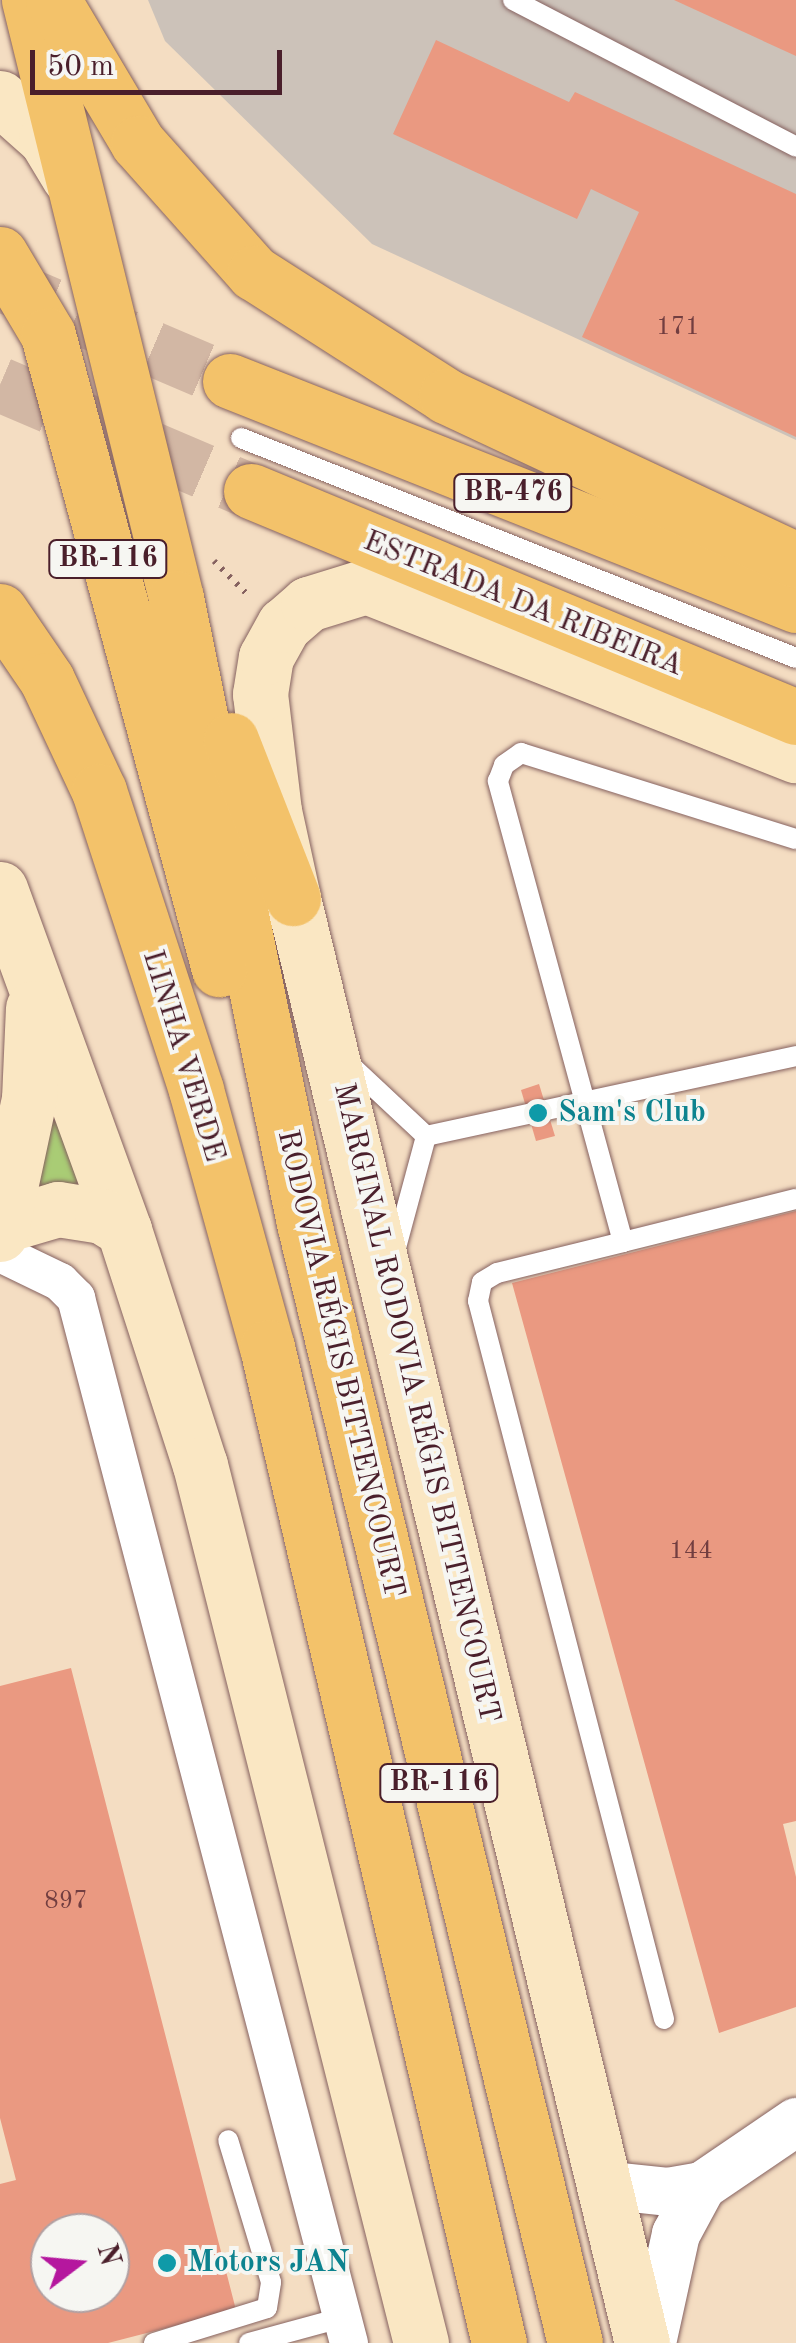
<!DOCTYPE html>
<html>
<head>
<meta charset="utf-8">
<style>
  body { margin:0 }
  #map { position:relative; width:796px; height:2343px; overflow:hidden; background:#f4ddc2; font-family:"Old Standard TT",serif }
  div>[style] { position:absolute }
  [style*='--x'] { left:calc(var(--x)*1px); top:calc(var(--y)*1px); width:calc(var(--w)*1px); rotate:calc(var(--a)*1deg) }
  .industrial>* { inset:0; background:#ccc2b9 }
  .green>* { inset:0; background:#a9cc75 }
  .building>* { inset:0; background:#ea9981 }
  .primary-tunnel>* { height:55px; margin-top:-27.5px; transform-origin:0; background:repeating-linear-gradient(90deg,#d2b7a4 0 55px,transparent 0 83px) }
  .trunk-tunnel>* { height:55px; margin-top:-27.5px; transform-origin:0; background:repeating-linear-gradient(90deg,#d2b7a4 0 55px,transparent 0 83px) }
  .path>* { height:6px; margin-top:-3px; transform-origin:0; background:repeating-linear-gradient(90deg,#866260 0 2.5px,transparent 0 10.5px) }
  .roads { filter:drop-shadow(0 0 2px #866260) drop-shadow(0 0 2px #866260) }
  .service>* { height:20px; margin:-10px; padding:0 10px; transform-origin:10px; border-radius:10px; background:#fff }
  .minor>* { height:38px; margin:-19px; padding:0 19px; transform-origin:19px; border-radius:19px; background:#fff }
  .tertiary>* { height:48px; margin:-24px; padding:0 24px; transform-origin:24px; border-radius:24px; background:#fff }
  .secondary>* { height:55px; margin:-27.5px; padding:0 27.5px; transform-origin:27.5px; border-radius:27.5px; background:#fae7c3 }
  .primary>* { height:55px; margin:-27.5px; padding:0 27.5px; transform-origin:27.5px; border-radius:27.5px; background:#f3c26a }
  .trunk>* { height:55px; margin:-27.5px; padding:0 27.5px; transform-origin:27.5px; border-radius:27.5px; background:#f3c26a }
  .dots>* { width:28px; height:28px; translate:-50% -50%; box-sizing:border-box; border:5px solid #f6f6f2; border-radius:50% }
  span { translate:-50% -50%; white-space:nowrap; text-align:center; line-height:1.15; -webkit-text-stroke:8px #f6f6f2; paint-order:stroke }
  .number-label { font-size:25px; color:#723e40 }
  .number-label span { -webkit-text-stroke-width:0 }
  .shield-label span { padding:2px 8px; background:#f6f6f2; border:2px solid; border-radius:8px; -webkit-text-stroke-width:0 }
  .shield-label { font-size:28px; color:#4a1f2b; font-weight:700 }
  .street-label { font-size:30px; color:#4a1f2b }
  .culture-label { font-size:30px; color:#0d838f; font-weight:700 }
  .left { translate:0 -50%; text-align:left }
  .north { position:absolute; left:30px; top:2213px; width:100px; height:100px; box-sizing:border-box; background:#f6f6f2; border:2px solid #b1a0a2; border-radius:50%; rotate:74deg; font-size:28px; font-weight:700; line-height:40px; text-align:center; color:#4a1f2b }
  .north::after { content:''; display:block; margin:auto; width:35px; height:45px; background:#b5179e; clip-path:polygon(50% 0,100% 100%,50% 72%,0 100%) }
  .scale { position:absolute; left:30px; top:50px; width:252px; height:45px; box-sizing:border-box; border:5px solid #4a1f2b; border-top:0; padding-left:12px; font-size:30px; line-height:35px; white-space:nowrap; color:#4a1f2b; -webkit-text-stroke:8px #f6f6f2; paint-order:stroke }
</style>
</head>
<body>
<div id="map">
  <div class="industrial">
    <div style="clip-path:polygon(148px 0,796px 0,796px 440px,372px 244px,165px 41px)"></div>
  </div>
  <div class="green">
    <div style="clip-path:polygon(47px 1100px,94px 1200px,25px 1201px)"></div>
  </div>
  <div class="building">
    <div style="clip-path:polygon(674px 0,796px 0,796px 56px)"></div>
    <div style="clip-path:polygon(436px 40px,569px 102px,575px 92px,796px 194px,796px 437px,582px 337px,639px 212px,591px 189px,577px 219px,393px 134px)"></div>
    <div style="clip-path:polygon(539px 1084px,555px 1136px,536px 1141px,521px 1090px)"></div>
    <div style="clip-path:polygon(796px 1211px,796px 1821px,783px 1824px,796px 1877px,796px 2007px,719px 2033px,512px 1283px)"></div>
    <div style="clip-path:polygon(evenodd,71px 1668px,236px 2310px,108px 2343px,0 2343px,0 2184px,16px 2180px,0 2118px,0 1686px,71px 1668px,50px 2233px,110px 2233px,110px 2293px,50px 2293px,50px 2233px)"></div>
  </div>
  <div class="primary-tunnel">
    <div style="--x:0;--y:384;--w:273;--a:23.1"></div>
  </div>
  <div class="trunk-tunnel">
    <div style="--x:0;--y:283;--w:250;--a:23.1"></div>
  </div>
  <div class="path">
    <div style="--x:214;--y:561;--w:52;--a:45"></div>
  </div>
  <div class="roads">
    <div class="service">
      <div style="--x:513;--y:0;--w:319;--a:27.4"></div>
      <div style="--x:241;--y:438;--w:597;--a:21.62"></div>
      <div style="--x:347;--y:1062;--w:108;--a:43.1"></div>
      <div style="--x:426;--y:1136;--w:379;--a:-12.2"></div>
      <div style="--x:623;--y:1242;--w:178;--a:-14"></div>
      <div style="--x:394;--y:1255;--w:123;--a:-74.9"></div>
      <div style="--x:664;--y:2019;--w:742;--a:-104.52"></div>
      <div style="--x:478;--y:1301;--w:19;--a:-78"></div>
      <div style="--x:482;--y:1282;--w:17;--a:-31"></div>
      <div style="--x:497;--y:1273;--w:130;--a:-13.8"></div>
      <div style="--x:623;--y:1242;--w:478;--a:-105.2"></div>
      <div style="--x:498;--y:781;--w:17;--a:-69"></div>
      <div style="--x:504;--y:765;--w:21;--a:-35"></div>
      <div style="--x:521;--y:753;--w:288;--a:17.4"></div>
      <div style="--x:154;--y:2343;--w:118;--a:-17.2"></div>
      <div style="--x:267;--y:2308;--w:26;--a:-81"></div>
      <div style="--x:271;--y:2282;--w:148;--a:-106.8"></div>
      <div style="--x:249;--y:2343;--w:95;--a:-15.2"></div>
    </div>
    <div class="minor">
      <div style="--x:0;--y:1253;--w:67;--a:25.8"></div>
      <div style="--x:60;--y:1282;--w:23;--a:45"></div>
      <div style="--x:76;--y:1298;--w:1080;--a:75.36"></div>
    </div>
    <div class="tertiary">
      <div style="--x:603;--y:2185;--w:65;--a:6.1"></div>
      <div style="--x:668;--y:2192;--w:35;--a:-10"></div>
      <div style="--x:652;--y:2343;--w:112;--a:-77.6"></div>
      <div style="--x:676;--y:2234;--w:55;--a:-61.6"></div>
      <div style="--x:702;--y:2186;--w:114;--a:-34.2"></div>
    </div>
    <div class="secondary">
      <div style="--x:0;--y:98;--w:62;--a:41.7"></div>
      <div style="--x:46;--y:139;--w:44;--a:58.8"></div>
      <div style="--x:0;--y:889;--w:363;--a:70"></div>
      <div style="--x:124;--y:1230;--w:247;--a:72.1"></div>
      <div style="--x:200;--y:1465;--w:905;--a:75.87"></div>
      <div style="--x:4;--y:1225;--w:56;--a:-16.5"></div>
      <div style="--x:58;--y:1209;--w:45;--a:9"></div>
      <div style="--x:102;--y:1216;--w:26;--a:32"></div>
      <div style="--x:0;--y:1234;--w:138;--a:-77.9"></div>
      <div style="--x:29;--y:1099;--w:91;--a:-87.5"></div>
      <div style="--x:642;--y:2343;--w:1487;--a:-103.58"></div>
      <div style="--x:293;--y:898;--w:89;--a:-102.3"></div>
      <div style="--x:274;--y:811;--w:118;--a:-96.8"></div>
      <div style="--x:260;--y:694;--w:37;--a:-81"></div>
      <div style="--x:266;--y:657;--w:37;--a:-61"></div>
      <div style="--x:284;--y:625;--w:32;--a:-41"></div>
      <div style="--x:308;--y:604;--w:61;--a:-17.2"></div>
      <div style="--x:366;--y:586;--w:462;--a:21.5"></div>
    </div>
    <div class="primary">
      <div style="--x:230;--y:381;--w:609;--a:21.59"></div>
      <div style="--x:251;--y:491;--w:590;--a:22.52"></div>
    </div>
    <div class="trunk">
      <div style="--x:29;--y:0;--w:616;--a:76.19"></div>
      <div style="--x:176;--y:598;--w:638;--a:78.43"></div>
      <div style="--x:304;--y:1223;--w:1152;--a:76.4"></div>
      <div style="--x:53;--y:0;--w:166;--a:59.3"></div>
      <div style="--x:138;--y:143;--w:174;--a:48.3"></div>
      <div style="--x:254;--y:273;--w:228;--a:32.6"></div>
      <div style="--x:446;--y:396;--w:387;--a:25.1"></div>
      <div style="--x:0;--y:254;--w:94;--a:59.3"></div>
      <div style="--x:48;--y:335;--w:657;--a:74.91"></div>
      <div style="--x:0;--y:611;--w:83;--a:55.7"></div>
      <div style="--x:47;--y:680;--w:123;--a:64.9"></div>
      <div style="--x:99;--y:791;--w:314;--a:72"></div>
      <div style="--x:196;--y:1090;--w:267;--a:74.6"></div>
      <div style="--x:267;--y:1347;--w:1023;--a:76.89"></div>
      <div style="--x:231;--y:740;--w:170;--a:68.6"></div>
    </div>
  </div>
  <div class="dots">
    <div style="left:538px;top:1113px;background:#0f9aa8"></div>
    <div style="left:167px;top:2263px;background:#0f9aa8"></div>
  </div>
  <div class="number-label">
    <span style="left:678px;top:328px">171</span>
    <span style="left:691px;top:1552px">144</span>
    <span style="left:66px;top:1902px">897</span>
  </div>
  <div class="shield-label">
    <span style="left:513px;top:493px">BR-476</span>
    <span style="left:108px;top:559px">BR-116</span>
    <span style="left:439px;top:1783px">BR-116</span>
  </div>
  <div class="street-label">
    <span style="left:523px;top:604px;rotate:22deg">ESTRADA DA RIBEIRA</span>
    <span style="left:183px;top:1056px;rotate:73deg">LINHA VERDE</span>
    <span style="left:340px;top:1364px;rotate:77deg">RODOVIA RÉGIS BITTENCOURT</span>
    <span style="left:416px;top:1403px;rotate:77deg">MARGINAL RODOVIA RÉGIS BITTENCOURT</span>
  </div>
  <div class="culture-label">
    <span class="left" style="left:558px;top:1113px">Sam's Club</span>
    <span class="left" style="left:187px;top:2263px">Motors JAN</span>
  </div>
  <div class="north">N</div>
  <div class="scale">50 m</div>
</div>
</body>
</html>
